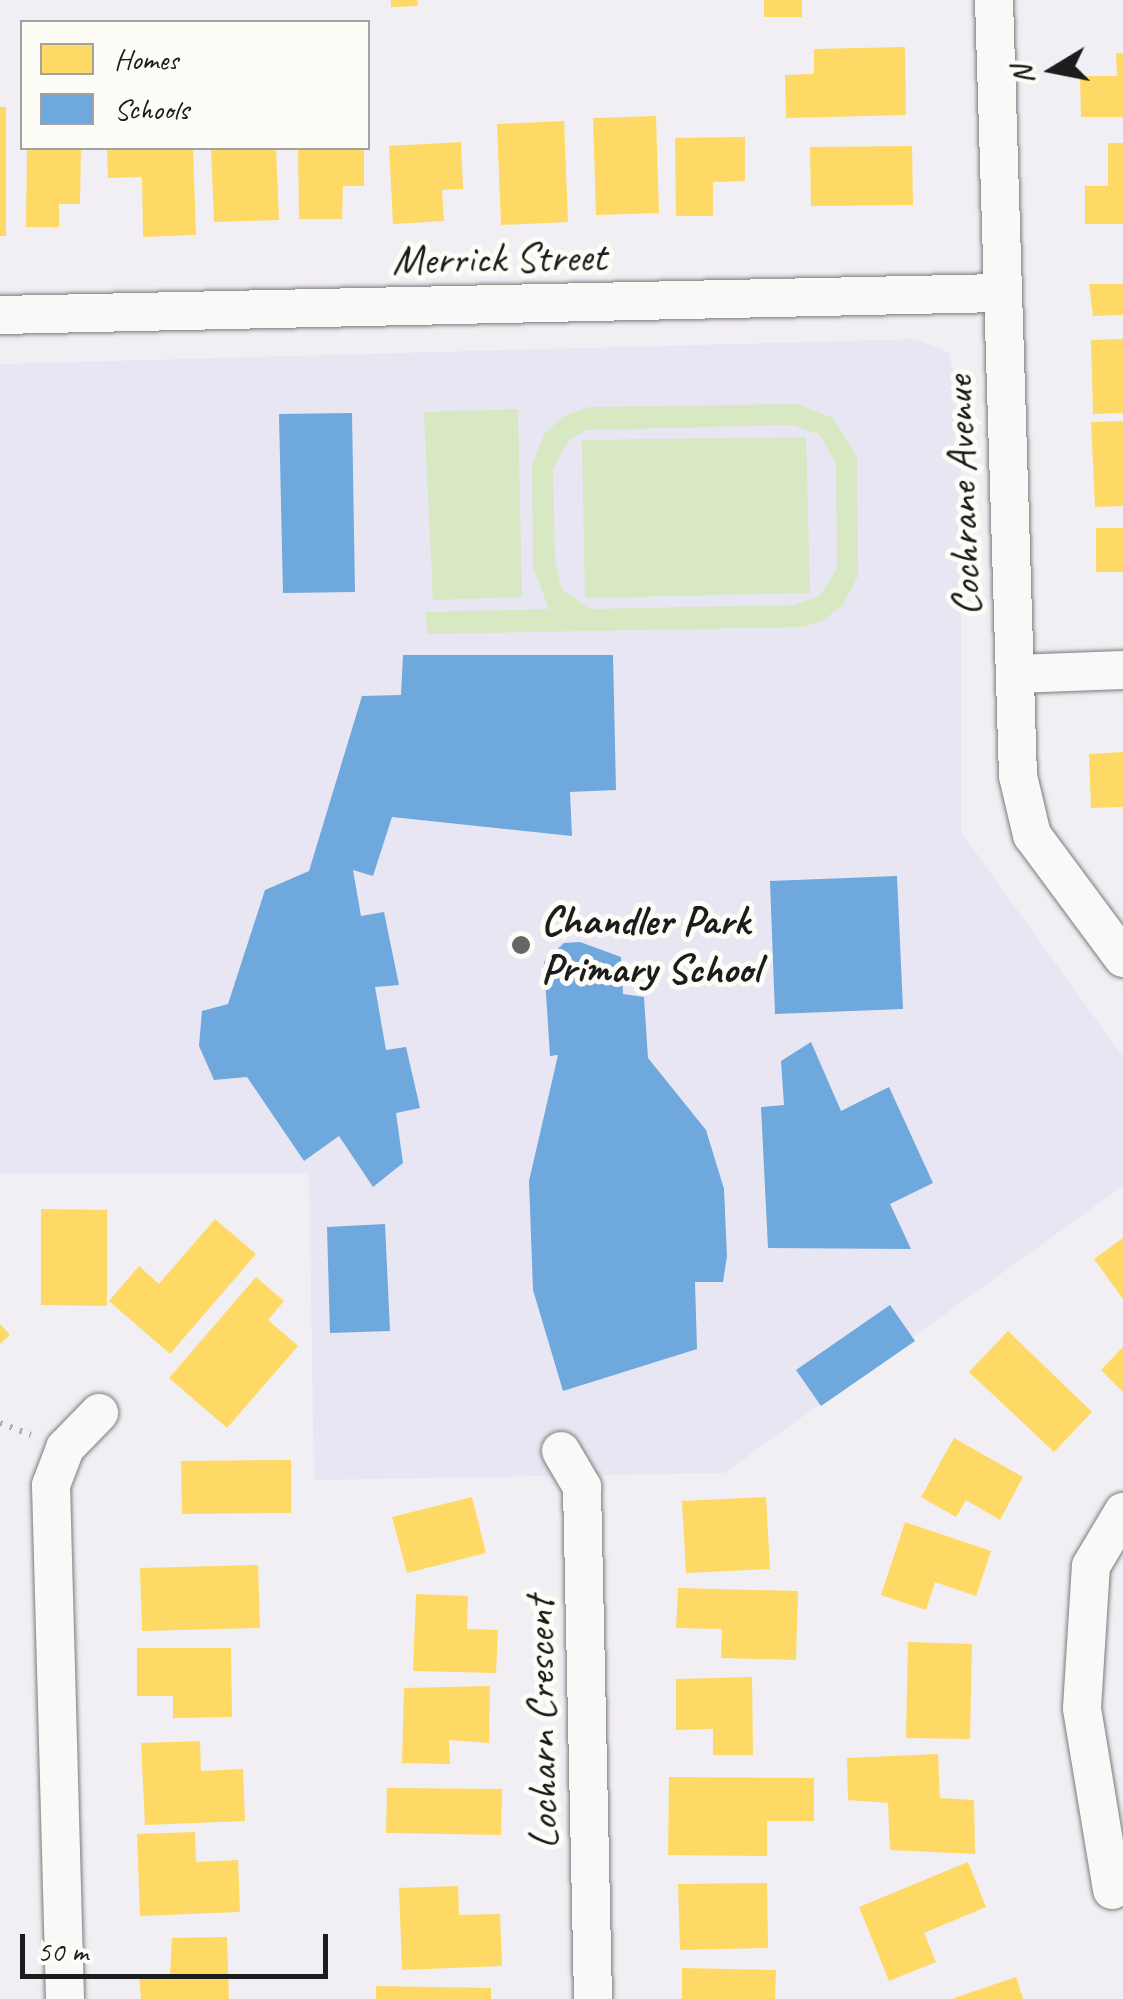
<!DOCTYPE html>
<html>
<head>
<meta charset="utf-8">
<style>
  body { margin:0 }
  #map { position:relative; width:1123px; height:1999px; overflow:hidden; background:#f1eff3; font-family:Caveat,sans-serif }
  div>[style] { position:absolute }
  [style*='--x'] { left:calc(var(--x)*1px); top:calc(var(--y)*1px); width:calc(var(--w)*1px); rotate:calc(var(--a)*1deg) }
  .built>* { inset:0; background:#e8e6f2 }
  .green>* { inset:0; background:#d7e8c3 }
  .homes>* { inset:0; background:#ffd966 }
  .schools>* { inset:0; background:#6fa8dc }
  .path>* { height:6px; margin-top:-3px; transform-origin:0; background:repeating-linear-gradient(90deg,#aeadac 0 2.5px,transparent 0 10.5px) }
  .roads { filter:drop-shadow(0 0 2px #7c7b7d) drop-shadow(0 0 2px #7c7b7d) }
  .minor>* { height:38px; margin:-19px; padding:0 19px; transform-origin:19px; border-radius:19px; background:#faf9f8 }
  .dots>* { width:28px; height:28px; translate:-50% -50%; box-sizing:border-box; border:5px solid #fdfcf7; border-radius:50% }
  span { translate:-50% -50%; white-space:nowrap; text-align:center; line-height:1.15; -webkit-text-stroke:10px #fdfcf7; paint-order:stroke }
  .street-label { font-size:42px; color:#1c1c1c }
  .poi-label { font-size:42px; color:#1c1c1c; font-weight:700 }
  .left { translate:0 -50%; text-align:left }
  .legend { position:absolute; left:20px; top:20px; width:350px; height:130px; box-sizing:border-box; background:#fdfcf7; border:2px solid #a3a29f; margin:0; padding:12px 18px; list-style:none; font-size:30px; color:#1c1c1c }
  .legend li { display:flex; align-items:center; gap:20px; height:50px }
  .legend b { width:50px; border:2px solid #a3a29f }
  .north { position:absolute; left:1003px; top:20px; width:100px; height:100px; -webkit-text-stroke:8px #fdfcf7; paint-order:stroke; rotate:260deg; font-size:28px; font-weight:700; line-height:40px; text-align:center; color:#1c1c1c }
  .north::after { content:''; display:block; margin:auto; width:35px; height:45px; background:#1c1c1c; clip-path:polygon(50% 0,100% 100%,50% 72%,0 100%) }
  .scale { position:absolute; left:20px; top:1934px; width:308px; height:45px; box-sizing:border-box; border:5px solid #1c1c1c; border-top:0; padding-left:12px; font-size:30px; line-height:35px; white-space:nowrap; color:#1c1c1c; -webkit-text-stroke:8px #fdfcf7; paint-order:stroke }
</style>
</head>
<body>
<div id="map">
  <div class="built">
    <div style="clip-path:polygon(915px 339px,948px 352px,961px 396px,961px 832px,1123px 1057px,1123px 1186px,724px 1473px,314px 1480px,309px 1173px,0 1174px,0 364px)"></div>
  </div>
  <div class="green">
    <div style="clip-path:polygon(evenodd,797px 404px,833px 418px,857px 457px,858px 576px,842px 606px,822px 621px,803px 627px,427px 634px,426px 612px,549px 609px,533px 567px,532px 465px,545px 433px,564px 416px,589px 407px,797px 404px,791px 425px,819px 434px,836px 464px,837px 569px,820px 596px,794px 605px,590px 609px,562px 589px,555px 562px,553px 469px,569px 440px,587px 430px,791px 425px)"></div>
    <div style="clip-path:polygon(518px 409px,522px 597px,433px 600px,424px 412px)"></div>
    <div style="clip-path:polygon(806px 437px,810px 593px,585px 598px,582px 440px)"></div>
  </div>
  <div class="homes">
    <div style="clip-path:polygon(391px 0,417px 0,418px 6px,391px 7px)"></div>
    <div style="clip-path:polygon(764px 0,802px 0,802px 17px,764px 17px)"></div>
    <div style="clip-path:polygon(905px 47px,906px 115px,786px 118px,785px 75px,814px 74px,814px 49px)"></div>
    <div style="clip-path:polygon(1116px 53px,1123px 53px,1123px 117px,1081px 117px,1080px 76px,1117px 76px)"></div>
    <div style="clip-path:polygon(0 107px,6px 107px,6px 236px,0 236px)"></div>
    <div style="clip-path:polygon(656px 116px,659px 213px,596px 215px,593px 118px)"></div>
    <div style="clip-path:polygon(564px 121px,568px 222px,501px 225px,497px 124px)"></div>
    <div style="clip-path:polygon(745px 137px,745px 181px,713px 182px,713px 216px,676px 216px,675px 138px)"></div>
    <div style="clip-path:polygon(461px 142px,463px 189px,442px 190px,444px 221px,393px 224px,389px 146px)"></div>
    <div style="clip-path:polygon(1108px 143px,1123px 143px,1123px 224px,1085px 224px,1085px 186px,1108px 186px)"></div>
    <div style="clip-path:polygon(912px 146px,913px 205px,811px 206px,810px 147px)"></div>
    <div style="clip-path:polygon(27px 148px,81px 148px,80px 204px,59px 204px,59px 227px,26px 227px)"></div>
    <div style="clip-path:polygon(107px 148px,193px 148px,196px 235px,143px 237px,142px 177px,108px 178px)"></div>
    <div style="clip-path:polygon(211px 148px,276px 148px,279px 220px,214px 222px)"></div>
    <div style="clip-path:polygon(298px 148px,364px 148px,364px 186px,343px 186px,342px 219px,299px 219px)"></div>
    <div style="clip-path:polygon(1089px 284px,1123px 284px,1123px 315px,1093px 316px)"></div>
    <div style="clip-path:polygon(1123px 339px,1123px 413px,1093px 414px,1091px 340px)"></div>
    <div style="clip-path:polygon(1123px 421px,1123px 506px,1095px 507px,1091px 422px)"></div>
    <div style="clip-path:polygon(1096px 528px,1123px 528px,1123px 572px,1096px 572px)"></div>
    <div style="clip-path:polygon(1123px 752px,1123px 807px,1091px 808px,1089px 754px)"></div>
    <div style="clip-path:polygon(41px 1209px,107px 1210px,107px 1306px,41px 1305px)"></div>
    <div style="clip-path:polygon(215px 1219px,256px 1254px,170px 1354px,109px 1301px,139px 1266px,159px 1284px)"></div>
    <div style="clip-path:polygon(1123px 1238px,1123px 1299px,1094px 1259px)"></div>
    <div style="clip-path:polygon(256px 1277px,284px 1301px,268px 1320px,298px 1346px,227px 1428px,169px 1378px)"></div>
    <div style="clip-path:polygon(0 1324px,10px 1335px,0 1344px)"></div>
    <div style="clip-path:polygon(1008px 1331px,1092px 1412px,1054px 1452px,969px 1372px)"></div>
    <div style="clip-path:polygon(1123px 1347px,1123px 1392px,1101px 1370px)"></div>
    <div style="clip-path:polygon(954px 1438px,1023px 1477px,1000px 1520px,966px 1500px,956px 1517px,921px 1497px)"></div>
    <div style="clip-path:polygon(291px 1460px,291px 1513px,182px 1514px,181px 1461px)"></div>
    <div style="clip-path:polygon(472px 1497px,486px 1553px,407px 1573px,392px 1517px)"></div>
    <div style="clip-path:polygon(766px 1497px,770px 1569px,686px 1573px,682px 1501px)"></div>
    <div style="clip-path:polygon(905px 1522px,991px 1551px,976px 1596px,935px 1582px,926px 1610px,881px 1595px)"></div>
    <div style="clip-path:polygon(258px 1565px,260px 1628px,142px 1631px,140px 1568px)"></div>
    <div style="clip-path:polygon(678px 1588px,798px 1591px,796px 1660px,721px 1658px,722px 1629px,676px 1628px)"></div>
    <div style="clip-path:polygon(416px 1594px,468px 1596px,467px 1629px,498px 1630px,496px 1673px,413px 1671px)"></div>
    <div style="clip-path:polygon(908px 1642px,972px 1644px,970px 1739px,906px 1738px)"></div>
    <div style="clip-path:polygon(137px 1648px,231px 1648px,232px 1717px,173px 1718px,173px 1696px,137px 1696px)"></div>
    <div style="clip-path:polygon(752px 1677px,753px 1755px,713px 1755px,713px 1729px,676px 1730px,676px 1679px)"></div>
    <div style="clip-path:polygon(490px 1686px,489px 1743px,449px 1740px,450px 1764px,402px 1763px,404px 1688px)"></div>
    <div style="clip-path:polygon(200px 1741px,201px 1771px,243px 1769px,245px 1821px,145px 1825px,141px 1743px)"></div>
    <div style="clip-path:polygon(938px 1754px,940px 1798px,974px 1800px,975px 1854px,890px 1850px,888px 1803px,848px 1800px,847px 1758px)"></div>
    <div style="clip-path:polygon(669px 1777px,814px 1778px,814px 1821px,767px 1821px,767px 1856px,668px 1855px)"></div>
    <div style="clip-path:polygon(387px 1788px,502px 1789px,501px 1835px,386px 1833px)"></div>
    <div style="clip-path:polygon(195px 1832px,196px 1862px,238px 1860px,240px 1912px,140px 1916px,137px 1834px)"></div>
    <div style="clip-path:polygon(968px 1862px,986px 1907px,924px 1933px,936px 1962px,889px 1981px,859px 1907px)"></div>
    <div style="clip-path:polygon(767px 1883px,768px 1948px,680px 1950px,678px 1884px)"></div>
    <div style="clip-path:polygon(458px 1886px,459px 1915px,500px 1914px,502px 1966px,402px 1970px,399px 1888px)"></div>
    <div style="clip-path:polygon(227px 1937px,229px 1999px,141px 1999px,139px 1977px,170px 1974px,172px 1938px)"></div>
    <div style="clip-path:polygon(682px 1968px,776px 1970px,775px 1999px,682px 1999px)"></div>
    <div style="clip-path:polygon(1016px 1977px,1023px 1999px,954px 1999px,954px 1998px)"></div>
    <div style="clip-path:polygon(376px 1986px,491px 1988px,491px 1999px,376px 1999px)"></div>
  </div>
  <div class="schools">
    <div style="clip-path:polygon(352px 413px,355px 592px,283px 593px,279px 414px)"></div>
    <div style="clip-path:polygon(403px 655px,613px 655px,616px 790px,570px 792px,572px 836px,392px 817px,373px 876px,353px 870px,361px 916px,384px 912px,399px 985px,375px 987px,386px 1050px,406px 1047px,420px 1108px,396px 1113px,403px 1163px,373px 1187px,339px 1136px,304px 1161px,247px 1077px,214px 1080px,199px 1046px,202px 1011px,228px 1004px,265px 890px,309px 871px,362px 696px,401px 695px)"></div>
    <div style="clip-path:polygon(897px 876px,903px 1009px,775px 1014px,770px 881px)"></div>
    <div style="clip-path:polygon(580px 942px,621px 957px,623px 994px,644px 997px,648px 1058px,706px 1130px,724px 1189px,727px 1256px,723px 1282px,695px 1282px,697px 1349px,563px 1391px,533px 1290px,529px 1181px,558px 1055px,550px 1056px,544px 962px,564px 943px)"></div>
    <div style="clip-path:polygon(811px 1042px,841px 1111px,889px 1087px,933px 1183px,890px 1204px,911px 1249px,768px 1248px,761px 1107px,784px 1105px,781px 1061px)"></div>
    <div style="clip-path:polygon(385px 1224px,390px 1331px,330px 1333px,327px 1227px)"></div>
    <div style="clip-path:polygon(890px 1305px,915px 1341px,821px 1406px,796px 1370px)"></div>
  </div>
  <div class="path">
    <div style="--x:0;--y:1423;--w:33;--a:21"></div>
  </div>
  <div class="roads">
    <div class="minor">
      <div style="--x:994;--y:0;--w:776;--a:88.23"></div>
      <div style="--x:1018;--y:776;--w:61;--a:76.7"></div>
      <div style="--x:1032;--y:835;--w:153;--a:53.5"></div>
      <div style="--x:0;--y:315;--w:1000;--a:-1.26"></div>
      <div style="--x:1015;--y:674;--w:108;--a:-2.1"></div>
      <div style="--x:561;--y:1451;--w:42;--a:59.7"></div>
      <div style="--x:582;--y:1487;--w:512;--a:88.77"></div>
      <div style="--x:1112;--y:1890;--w:184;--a:-99.4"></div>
      <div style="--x:1082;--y:1708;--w:142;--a:-86.4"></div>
      <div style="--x:1091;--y:1566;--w:63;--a:-59.3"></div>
      <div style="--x:65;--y:1999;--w:514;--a:-91.56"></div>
      <div style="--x:51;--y:1485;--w:40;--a:-69"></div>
      <div style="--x:65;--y:1448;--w:49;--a:-45.8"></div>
    </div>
  </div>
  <div class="dots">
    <div style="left:521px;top:945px;background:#676667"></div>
  </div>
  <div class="street-label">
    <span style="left:499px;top:259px;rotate:-1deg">Merrick Street</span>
    <span style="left:963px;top:496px;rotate:-92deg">Cochrane Avenue</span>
    <span style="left:542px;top:1723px;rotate:-91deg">Locharn Crescent</span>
  </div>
  <div class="poi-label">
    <span class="left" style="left:541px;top:945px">Chandler Park<br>Primary School</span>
  </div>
  <ul class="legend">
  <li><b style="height:28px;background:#ffd966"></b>Homes</li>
  <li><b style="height:28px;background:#6fa8dc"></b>Schools</li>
  </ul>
  <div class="north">N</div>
  <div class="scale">50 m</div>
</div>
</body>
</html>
